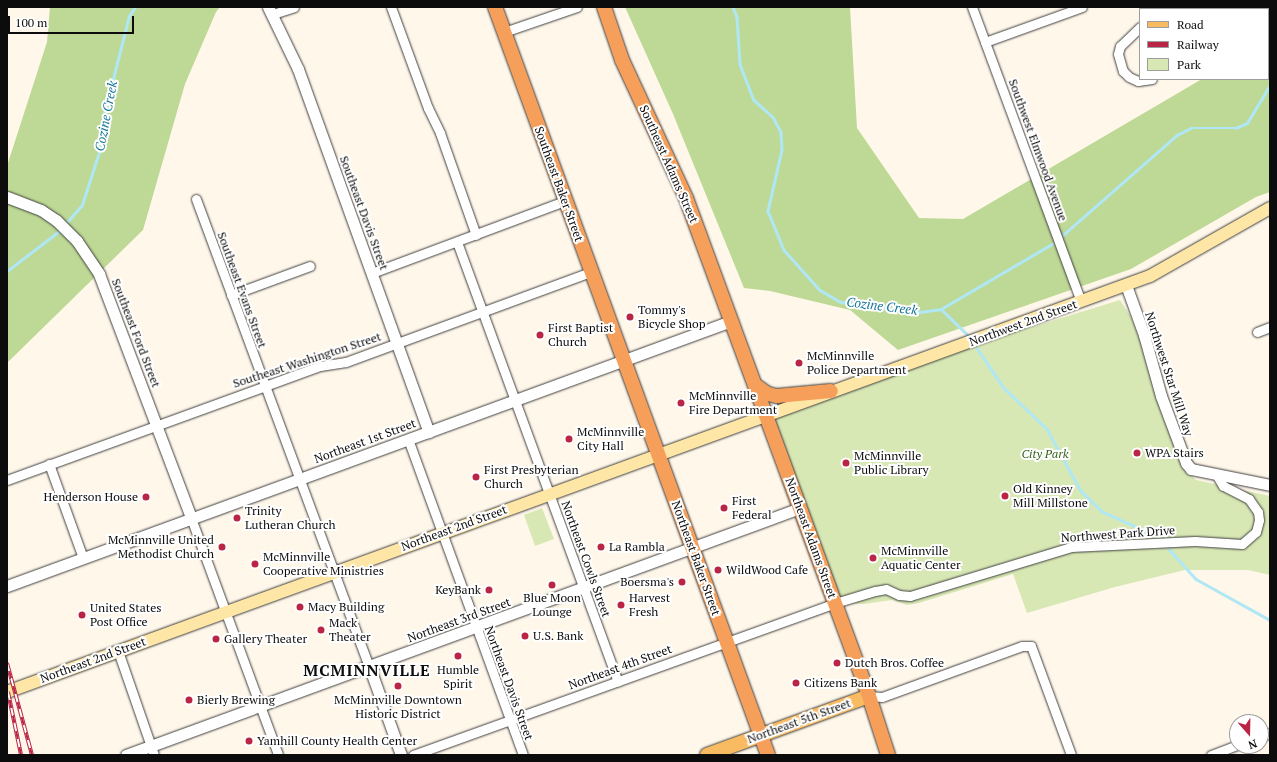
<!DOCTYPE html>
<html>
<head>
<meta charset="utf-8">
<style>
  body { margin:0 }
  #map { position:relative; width:1277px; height:762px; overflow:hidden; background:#fff7ea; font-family:"PT Serif",serif }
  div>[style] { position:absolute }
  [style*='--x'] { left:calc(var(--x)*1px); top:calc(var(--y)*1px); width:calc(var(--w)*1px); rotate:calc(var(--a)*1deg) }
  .green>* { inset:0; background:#d8e8b5 }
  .forest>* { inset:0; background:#bed995 }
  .stream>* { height:2.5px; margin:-1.25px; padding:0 1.25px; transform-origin:1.25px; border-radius:1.25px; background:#b0e7f5 }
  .roads { filter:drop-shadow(0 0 1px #3f3f3f) drop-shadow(0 0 1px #3f3f3f) }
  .minor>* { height:9px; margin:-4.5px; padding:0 4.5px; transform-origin:4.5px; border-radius:4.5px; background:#fff }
  .tertiary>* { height:11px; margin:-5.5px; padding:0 5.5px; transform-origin:5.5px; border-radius:5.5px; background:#fff }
  .secondary>* { height:12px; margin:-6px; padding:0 6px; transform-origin:6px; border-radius:6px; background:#fee6a6 }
  .primary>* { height:14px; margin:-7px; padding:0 7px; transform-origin:7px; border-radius:7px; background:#f8bb62 }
  .trunk>* { height:14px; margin:-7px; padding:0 7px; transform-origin:7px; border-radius:7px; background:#f69f5b }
  .rail>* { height:4px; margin-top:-2px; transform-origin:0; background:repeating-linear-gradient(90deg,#fff 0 8px,#ba2545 0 16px); box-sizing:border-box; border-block:1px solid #ba2545 }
  .dots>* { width:11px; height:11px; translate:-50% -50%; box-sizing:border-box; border:2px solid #fff; border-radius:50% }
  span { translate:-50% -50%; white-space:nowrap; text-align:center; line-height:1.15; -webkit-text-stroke:4px #fff; paint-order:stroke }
  .street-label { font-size:12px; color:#0c0c0c }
  .poi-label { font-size:12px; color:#0c0c0c }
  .left { translate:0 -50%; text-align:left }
  .right { translate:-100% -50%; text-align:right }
  .park-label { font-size:12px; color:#37621d; font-style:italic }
  .water-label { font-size:13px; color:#17779c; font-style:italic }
  .district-label { font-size:16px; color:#0c0c0c; font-weight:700; letter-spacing:1px }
  .frame { position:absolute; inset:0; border:8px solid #0c0c0c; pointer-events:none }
  .legend { position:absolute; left:1139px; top:8px; width:130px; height:72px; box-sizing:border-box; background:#fff; border:1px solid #9e9e9e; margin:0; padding:5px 7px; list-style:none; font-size:12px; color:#0c0c0c }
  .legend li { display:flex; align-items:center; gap:8px; height:20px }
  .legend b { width:20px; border:1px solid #9e9e9e }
  .north { position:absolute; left:1229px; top:714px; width:40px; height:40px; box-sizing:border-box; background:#fff; border:1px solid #9e9e9e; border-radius:50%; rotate:160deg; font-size:11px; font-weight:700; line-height:16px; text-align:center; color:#0c0c0c }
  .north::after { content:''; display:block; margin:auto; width:14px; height:18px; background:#ba2545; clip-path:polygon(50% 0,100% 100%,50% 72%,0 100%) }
  .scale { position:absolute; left:8px; top:16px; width:126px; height:18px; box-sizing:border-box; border:2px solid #0c0c0c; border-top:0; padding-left:5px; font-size:12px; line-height:14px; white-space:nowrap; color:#0c0c0c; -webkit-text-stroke:3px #fff; paint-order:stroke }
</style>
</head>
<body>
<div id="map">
  <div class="green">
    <div style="clip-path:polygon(1120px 300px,1131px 317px,1144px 348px,1183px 467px,1196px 480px,1270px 496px,1270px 575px,1248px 570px,1185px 570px,1115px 587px,1027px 613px,1013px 574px,919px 603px,907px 605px,892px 600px,864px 604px,835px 603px,766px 415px,877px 375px)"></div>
    <div style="clip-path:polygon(542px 508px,554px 539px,535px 546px,524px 515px)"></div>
  </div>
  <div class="forest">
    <div style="clip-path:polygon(50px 7px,220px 7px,216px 12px,185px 84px,143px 230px,7px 363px,7px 166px,47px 42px)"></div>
    <div style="clip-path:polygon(625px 7px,850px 7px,857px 128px,919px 218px,963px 219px,1202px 79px,1268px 79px,1268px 9px,1262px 9px,1270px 7px,1270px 192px,1256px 197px,1131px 269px,898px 350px,850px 310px,770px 291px,744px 288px,673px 114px)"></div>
  </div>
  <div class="stream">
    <div style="--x:733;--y:7;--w:11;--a:68"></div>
    <div style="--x:737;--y:17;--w:47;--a:86.3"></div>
    <div style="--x:740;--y:64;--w:39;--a:69"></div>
    <div style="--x:754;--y:100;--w:25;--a:42"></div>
    <div style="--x:773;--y:117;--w:17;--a:62"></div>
    <div style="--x:781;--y:132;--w:18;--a:87"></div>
    <div style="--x:782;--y:150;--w:63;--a:102.9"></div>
    <div style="--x:768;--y:211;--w:42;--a:67.7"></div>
    <div style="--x:784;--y:250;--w:54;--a:48"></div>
    <div style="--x:820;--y:290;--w:24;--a:30"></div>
    <div style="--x:841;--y:302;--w:80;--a:7.2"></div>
    <div style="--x:920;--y:312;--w:21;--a:-8"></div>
    <div style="--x:941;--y:309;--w:129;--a:-30.4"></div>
    <div style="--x:68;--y:221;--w:21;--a:-49"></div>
    <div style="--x:82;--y:205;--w:68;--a:-72.1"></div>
    <div style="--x:103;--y:140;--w:18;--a:-93"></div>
    <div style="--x:102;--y:122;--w:109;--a:-75.7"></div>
    <div style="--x:129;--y:16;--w:11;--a:-56"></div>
    <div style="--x:1063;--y:235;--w:152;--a:-41.3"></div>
    <div style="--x:1177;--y:135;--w:16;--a:-27"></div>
    <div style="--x:1191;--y:128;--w:45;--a:0"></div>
    <div style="--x:1236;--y:128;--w:12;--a:-24"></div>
    <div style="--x:1247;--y:123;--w:44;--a:-58.8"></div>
    <div style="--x:7;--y:271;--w:64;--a:-37.4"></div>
    <div style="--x:941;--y:309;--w:39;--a:44"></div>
    <div style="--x:977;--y:348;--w:48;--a:56"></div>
    <div style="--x:1004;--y:388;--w:59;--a:43.6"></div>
    <div style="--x:1047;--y:429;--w:71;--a:61.3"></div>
    <div style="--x:1081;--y:491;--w:30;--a:44"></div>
    <div style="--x:1103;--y:512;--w:59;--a:24"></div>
    <div style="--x:1169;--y:549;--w:40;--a:48"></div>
    <div style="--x:1196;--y:579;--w:85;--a:29"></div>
  </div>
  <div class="roads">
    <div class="minor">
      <div style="--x:391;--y:7;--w:108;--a:69.9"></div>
      <div style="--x:428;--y:108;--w:28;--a:64"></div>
      <div style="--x:440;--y:133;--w:108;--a:70.6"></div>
      <div style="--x:972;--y:7;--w:314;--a:69.7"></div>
      <div style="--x:1183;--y:7;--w:2;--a:63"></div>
      <div style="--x:1163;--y:9;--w:4;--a:-34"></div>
      <div style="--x:273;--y:14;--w:22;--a:-18"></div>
      <div style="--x:1140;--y:27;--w:28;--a:136"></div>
      <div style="--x:1120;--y:46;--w:8;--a:104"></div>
      <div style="--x:1118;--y:54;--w:18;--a:74"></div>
      <div style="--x:1123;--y:71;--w:8;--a:45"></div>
      <div style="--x:1129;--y:77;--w:10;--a:24"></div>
      <div style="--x:1138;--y:81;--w:14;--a:-8"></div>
      <div style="--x:504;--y:32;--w:77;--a:-18.9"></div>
      <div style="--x:985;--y:42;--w:103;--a:-19.8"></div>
      <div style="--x:196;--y:199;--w:498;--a:69.7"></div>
      <div style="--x:457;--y:242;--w:468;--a:69.9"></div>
      <div style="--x:372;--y:273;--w:206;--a:-20.5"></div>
      <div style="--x:231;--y:295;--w:84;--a:-20.2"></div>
      <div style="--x:1257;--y:332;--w:14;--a:-21"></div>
      <div style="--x:408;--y:439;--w:336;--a:70"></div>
      <div style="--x:49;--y:464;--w:100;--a:70.1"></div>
      <div style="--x:7;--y:480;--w:275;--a:-20"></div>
      <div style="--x:265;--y:386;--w:59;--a:-20"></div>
      <div style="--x:320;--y:366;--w:26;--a:-9"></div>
      <div style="--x:346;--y:362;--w:261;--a:-20.2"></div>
      <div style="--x:191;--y:518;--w:252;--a:69.8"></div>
      <div style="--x:118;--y:651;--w:110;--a:70.9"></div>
      <div style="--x:869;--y:696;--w:13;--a:4"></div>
      <div style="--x:882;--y:697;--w:149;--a:-20"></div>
      <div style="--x:1022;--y:646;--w:9;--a:0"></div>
      <div style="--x:1031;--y:646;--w:116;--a:69.8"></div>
      <div style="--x:1261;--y:737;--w:10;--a:-24"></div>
      <div style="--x:413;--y:755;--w:449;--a:-19.8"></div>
      <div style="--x:835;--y:603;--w:42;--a:-16.7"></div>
      <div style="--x:875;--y:591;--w:11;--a:-10"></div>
      <div style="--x:886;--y:589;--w:14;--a:25"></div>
      <div style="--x:899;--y:595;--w:11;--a:5"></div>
      <div style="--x:910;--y:596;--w:168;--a:-16.9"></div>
      <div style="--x:1071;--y:547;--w:124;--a:-2.8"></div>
      <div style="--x:1195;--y:541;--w:47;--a:3.7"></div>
      <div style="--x:1242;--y:544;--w:18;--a:-41"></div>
      <div style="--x:1256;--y:532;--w:12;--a:-76"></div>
      <div style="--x:1259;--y:520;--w:8;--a:-97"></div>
      <div style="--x:1258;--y:512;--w:16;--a:-125"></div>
      <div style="--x:1249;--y:499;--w:29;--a:-153"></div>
      <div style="--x:1223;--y:486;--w:14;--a:-120"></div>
      <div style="--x:1211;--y:755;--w:28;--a:-21"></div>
    </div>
    <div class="tertiary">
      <div style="--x:268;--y:7;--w:69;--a:64.2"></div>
      <div style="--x:298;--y:69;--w:386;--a:70.2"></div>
      <div style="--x:7;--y:197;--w:36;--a:21"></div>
      <div style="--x:41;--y:210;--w:18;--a:34"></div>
      <div style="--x:56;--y:220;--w:30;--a:45"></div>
      <div style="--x:77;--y:241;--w:40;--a:56"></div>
      <div style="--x:99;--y:274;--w:261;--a:69.3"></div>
      <div style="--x:1126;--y:285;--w:53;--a:70.2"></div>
      <div style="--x:1144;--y:335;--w:63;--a:74.4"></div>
      <div style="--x:1161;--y:396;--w:72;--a:69.5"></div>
      <div style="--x:1186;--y:463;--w:8;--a:50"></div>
      <div style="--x:1191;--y:469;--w:81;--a:11.4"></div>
      <div style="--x:7;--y:586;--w:771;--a:-20.1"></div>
      <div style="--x:369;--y:666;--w:95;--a:70.2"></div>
      <div style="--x:126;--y:755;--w:718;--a:-20.13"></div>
    </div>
    <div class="secondary">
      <div style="--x:7;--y:692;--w:1216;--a:-20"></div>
      <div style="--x:1150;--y:276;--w:138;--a:-29.5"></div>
    </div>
    <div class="primary">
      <div style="--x:707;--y:755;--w:172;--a:-20"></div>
    </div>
    <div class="trunk">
      <div style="--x:495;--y:7;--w:796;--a:69.95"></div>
      <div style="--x:604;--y:7;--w:56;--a:71.2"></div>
      <div style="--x:622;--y:60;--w:152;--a:65.1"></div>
      <div style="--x:686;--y:198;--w:531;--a:69.82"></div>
      <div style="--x:869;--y:696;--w:62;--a:72.1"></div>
      <div style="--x:755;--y:385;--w:16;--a:35"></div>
      <div style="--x:768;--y:394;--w:9;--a:13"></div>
      <div style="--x:777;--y:396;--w:54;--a:-5.3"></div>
    </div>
  </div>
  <div class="rail">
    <div style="--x:7;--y:663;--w:95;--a:74.8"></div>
    <div style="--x:8;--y:692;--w:64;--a:78.3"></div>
  </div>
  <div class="dots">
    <div style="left:630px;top:317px;background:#ba2545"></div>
    <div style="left:540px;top:335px;background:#ba2545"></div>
    <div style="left:799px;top:363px;background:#ba2545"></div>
    <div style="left:681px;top:403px;background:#ba2545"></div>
    <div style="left:569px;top:439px;background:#ba2545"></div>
    <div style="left:1137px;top:453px;background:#ba2545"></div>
    <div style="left:846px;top:463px;background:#ba2545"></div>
    <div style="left:476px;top:477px;background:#ba2545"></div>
    <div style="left:1005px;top:496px;background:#ba2545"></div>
    <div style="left:146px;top:497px;background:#ba2545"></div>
    <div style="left:724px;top:508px;background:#ba2545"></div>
    <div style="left:237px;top:518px;background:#ba2545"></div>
    <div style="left:222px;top:547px;background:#ba2545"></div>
    <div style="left:601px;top:547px;background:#ba2545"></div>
    <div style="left:873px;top:558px;background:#ba2545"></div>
    <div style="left:255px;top:564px;background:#ba2545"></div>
    <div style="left:718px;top:570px;background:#ba2545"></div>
    <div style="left:682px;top:582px;background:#ba2545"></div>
    <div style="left:552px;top:585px;background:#ba2545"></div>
    <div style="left:489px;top:590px;background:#ba2545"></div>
    <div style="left:621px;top:605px;background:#ba2545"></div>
    <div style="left:300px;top:607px;background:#ba2545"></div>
    <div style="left:82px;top:615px;background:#ba2545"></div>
    <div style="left:321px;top:630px;background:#ba2545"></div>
    <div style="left:525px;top:636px;background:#ba2545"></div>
    <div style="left:216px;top:639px;background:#ba2545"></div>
    <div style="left:458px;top:656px;background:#ba2545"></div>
    <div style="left:837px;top:663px;background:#ba2545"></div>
    <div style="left:796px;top:683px;background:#ba2545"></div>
    <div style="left:398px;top:686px;background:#ba2545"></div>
    <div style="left:189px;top:700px;background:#ba2545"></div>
    <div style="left:249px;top:741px;background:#ba2545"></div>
  </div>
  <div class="street-label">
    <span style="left:1038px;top:150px;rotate:70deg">Southwest Elmwood Avenue</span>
    <span style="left:669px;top:164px;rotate:66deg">Southeast Adams Street</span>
    <span style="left:559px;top:184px;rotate:70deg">Southeast Baker Street</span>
    <span style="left:364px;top:213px;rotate:70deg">Southeast Davis Street</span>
    <span style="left:242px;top:290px;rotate:70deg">Southeast Evans Street</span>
    <span style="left:1023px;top:323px;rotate:-20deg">Northwest 2nd Street</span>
    <span style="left:136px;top:333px;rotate:69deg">Southeast Ford Street</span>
    <span style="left:307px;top:360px;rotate:-18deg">Southeast Washington Street</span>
    <span style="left:1169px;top:374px;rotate:72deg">Northwest Star Mill Way</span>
    <span style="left:365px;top:441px;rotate:-20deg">Northeast 1st Street</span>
    <span style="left:454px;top:528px;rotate:-20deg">Northeast 2nd Street</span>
    <span style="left:1118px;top:534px;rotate:-4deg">Northwest Park Drive</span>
    <span style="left:811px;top:538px;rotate:70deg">Northeast Adams Street</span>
    <span style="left:696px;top:558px;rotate:70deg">Northeast Baker Street</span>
    <span style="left:586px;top:559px;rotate:70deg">Northeast Cowls Street</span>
    <span style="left:459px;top:620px;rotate:-20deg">Northeast 3rd Street</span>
    <span style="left:93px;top:660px;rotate:-20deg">Northeast 2nd Street</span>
    <span style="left:620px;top:667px;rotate:-20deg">Northeast 4th Street</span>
    <span style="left:509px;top:683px;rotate:70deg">Northeast Davis Street</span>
    <span style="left:799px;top:721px;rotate:-20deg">Northeast 5th Street</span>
  </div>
  <div class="poi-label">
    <span class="left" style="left:638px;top:317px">Tommy's<br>Bicycle Shop</span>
    <span class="left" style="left:548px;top:335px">First Baptist<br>Church</span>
    <span class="left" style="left:807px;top:363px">McMinnville<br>Police Department</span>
    <span class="left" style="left:689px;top:403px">McMinnville<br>Fire Department</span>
    <span class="left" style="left:577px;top:439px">McMinnville<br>City Hall</span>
    <span class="left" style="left:1145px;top:453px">WPA Stairs</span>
    <span class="left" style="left:854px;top:463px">McMinnville<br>Public Library</span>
    <span class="left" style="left:484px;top:477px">First Presbyterian<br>Church</span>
    <span class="left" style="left:1013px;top:496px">Old Kinney<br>Mill Millstone</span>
    <span class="right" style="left:138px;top:497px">Henderson House</span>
    <span class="left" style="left:732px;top:508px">First<br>Federal</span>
    <span class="left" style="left:245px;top:518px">Trinity<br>Lutheran Church</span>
    <span class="right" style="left:214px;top:547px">McMinnville United<br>Methodist Church</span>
    <span class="left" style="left:609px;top:547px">La Rambla</span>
    <span class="left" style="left:881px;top:558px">McMinnville<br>Aquatic Center</span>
    <span class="left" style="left:263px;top:564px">McMinnville<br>Cooperative Ministries</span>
    <span class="left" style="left:726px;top:570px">WildWood Cafe</span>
    <span class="right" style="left:674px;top:582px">Boersma's</span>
    <span class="right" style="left:481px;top:590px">KeyBank</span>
    <span style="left:552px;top:605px">Blue Moon<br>Lounge</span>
    <span class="left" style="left:629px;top:605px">Harvest<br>Fresh</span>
    <span class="left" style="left:308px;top:607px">Macy Building</span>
    <span class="left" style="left:90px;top:615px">United States<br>Post Office</span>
    <span class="left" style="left:329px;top:630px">Mack<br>Theater</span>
    <span class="left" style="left:533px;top:636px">U.S. Bank</span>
    <span class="left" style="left:224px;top:639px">Gallery Theater</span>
    <span class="left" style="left:845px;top:663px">Dutch Bros. Coffee</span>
    <span style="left:458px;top:677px">Humble<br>Spirit</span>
    <span class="left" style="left:804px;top:683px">Citizens Bank</span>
    <span class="left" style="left:197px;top:700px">Bierly Brewing</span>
    <span style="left:398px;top:707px">McMinnville Downtown<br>Historic District</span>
    <span class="left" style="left:257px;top:741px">Yamhill County Health Center</span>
  </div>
  <div class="park-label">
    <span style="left:1045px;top:454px">City Park</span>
  </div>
  <div class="water-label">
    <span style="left:106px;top:116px;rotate:-79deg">Cozine Creek</span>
    <span style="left:882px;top:306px;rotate:7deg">Cozine Creek</span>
  </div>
  <div class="district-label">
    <span style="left:367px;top:670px">MCMINNVILLE</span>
  </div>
  <div class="frame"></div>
  <ul class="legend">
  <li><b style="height:5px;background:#f8bb62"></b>Road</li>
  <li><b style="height:5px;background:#ba2545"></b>Railway</li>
  <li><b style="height:11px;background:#d8e8b5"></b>Park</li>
  </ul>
  <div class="north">N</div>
  <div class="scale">100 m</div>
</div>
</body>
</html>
